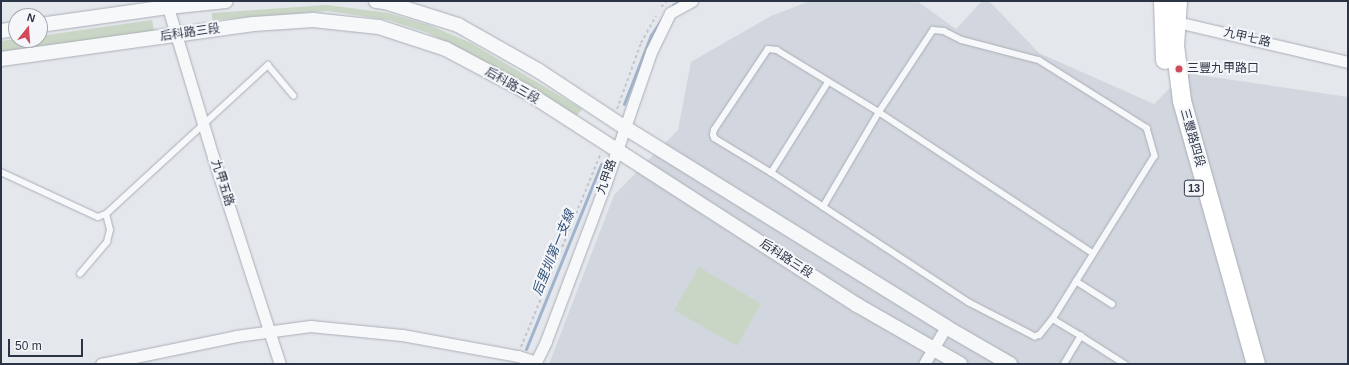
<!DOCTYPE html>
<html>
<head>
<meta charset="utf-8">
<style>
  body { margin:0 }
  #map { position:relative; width:1349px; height:365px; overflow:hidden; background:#e4e7ec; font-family:Helvetica,"Noto Sans TC",sans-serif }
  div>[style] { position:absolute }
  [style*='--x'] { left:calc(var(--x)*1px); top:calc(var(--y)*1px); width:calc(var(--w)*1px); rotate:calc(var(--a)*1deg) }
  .built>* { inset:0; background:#d2d6de }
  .green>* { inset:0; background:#c9d6c5 }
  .stream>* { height:3px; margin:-1.5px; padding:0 1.5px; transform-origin:1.5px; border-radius:1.5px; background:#9fb4cc }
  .path>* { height:2px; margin-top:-1px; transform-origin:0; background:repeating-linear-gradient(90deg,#c2c5cb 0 3px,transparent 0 6px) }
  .roads { filter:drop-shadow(0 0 1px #a9aeb7) drop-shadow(0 0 1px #a9aeb7) }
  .service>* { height:5.5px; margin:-2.75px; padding:0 2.75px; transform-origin:2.75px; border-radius:2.75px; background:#f7f8fa }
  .minor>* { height:11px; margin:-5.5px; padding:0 5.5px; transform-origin:5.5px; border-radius:5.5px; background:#f7f8fa }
  .tertiary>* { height:14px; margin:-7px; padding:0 7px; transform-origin:7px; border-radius:7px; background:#f7f8fa }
  .primary>* { height:18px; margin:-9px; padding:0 9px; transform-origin:9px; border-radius:9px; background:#fff }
  .dots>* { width:11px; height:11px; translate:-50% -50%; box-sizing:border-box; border:2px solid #f4f6f9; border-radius:50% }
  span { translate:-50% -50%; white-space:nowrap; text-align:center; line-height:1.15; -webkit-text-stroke:4px #f4f6f9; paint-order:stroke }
  .shield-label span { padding:1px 3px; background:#f4f6f9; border:1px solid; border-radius:3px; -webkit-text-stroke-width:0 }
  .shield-label { font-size:11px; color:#2b3445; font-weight:700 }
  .street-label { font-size:12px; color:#2b3445 }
  .poi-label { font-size:12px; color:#2b3445 }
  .left { translate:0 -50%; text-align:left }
  .water-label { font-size:13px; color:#34527a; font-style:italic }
  .frame { position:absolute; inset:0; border:2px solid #2b3445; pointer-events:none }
  .north { position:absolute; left:8px; top:8px; width:40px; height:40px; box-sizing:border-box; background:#f4f6f9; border:1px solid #a4a8b1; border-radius:50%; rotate:17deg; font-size:11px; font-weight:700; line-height:16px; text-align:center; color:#2b3445 }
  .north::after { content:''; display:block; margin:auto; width:14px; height:18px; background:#d1495b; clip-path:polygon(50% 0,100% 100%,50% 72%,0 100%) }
  .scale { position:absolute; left:8px; top:339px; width:75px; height:18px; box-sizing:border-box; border:2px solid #2b3445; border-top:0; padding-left:5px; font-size:12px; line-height:14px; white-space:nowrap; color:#2b3445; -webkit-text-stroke:3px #f4f6f9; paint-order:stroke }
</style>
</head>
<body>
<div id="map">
  <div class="built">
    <div style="clip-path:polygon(810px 1px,917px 1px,956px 29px,982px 1px,989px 1px,1039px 53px,1154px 104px,1185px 73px,1348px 97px,1348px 364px,549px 364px,614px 195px,678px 130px,691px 62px,771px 16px)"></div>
  </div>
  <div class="green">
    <div style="clip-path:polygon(327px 5px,388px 13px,429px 25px,471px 43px,582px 109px,576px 117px,470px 53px,428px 33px,388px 20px,328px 11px,212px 20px,212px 13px)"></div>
    <div style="clip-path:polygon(152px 20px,154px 31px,1px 52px,1px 41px,16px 39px,40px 40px,40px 36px)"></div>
    <div style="clip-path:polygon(699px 267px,761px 304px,737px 346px,674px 310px)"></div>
  </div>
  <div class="stream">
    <div style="--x:673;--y:5;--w:8;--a:-30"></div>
    <div style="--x:624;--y:104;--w:74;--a:-68.6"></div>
    <div style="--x:651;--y:35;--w:19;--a:-55"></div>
    <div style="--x:526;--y:349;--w:200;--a:-67.9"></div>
  </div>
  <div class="path">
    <div style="--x:661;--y:7;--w:8;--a:-45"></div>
    <div style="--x:617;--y:109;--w:70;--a:-70"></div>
    <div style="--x:641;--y:43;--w:31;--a:-61"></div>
    <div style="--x:521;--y:347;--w:210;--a:-67.6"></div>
  </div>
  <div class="roads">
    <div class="service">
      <div style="--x:1;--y:172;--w:107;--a:24.9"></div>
      <div style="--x:98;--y:217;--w:9;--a:-21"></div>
      <div style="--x:106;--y:214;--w:220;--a:-42.6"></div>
      <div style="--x:268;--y:65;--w:40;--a:50"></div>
      <div style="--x:771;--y:173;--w:107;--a:-57.9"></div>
      <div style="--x:823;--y:207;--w:110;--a:-59.5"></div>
      <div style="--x:879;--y:112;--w:98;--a:-56.6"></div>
      <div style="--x:933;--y:30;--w:11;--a:5"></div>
      <div style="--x:944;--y:31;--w:20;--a:27"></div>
      <div style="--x:962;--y:40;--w:80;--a:14.6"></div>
      <div style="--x:1039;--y:60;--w:128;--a:32.2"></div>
      <div style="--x:1147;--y:128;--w:29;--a:74"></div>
      <div style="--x:1155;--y:156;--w:192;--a:122"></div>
      <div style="--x:1053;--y:319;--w:21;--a:129"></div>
      <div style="--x:1040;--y:335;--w:5;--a:158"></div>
      <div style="--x:1035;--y:337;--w:74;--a:-152.7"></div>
      <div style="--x:969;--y:303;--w:175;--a:-146.7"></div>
      <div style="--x:823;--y:207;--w:62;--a:-146.8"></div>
      <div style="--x:771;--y:173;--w:66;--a:-148.7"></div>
      <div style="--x:715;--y:139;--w:4;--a:-117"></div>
      <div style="--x:713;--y:135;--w:5;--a:-79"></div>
      <div style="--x:714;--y:130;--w:97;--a:-56.3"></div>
      <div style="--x:768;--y:49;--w:9;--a:6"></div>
      <div style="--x:777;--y:50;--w:119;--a:31.3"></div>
      <div style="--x:879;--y:112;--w:256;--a:33.4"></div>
      <div style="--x:80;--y:274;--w:42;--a:-49.8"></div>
      <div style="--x:107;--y:242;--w:12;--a:-76"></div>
      <div style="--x:110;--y:230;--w:16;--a:-104"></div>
      <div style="--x:1076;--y:281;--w:43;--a:32.6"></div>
      <div style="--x:1053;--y:319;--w:33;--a:31"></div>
      <div style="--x:1064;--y:364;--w:33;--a:-59"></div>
      <div style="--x:1081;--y:336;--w:52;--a:32.5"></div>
    </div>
    <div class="minor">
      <div style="--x:166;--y:1;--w:163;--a:73.2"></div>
      <div style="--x:213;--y:157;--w:218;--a:72.1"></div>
      <div style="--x:1177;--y:22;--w:176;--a:13.2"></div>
      <div style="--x:101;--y:364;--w:138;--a:-11.7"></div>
      <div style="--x:236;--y:336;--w:75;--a:-7.7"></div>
      <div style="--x:310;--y:326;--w:92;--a:5.6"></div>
      <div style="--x:402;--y:335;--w:118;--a:10.3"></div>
      <div style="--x:518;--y:356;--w:19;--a:18"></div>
      <div style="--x:535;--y:364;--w:25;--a:-64"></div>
      <div style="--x:546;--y:341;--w:167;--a:-69.3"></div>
      <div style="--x:605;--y:185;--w:141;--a:-70.9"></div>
      <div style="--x:651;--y:52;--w:43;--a:-64"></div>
      <div style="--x:670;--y:13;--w:25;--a:-29"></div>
      <div style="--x:924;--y:364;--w:43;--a:-59.3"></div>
    </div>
    <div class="tertiary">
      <div style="--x:376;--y:1;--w:9;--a:6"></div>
      <div style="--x:385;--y:2;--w:77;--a:17.5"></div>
      <div style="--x:458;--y:25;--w:93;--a:29.6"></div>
      <div style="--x:539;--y:71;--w:102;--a:33.4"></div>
      <div style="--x:624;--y:127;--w:379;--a:31.8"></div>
      <div style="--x:946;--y:327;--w:74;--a:30"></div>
      <div style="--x:40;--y:25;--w:129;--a:-8"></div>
      <div style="--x:168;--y:7;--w:58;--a:-5.9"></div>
      <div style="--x:1;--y:31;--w:15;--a:-8"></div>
      <div style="--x:1;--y:59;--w:255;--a:-7.9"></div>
      <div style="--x:254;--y:24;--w:59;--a:-3.9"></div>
      <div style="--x:313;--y:20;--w:66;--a:6.1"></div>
      <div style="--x:379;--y:27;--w:71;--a:18.2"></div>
      <div style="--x:446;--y:49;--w:89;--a:28"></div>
      <div style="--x:525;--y:91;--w:395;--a:32.8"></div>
      <div style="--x:857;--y:305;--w:119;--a:29.8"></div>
    </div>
    <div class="primary">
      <div style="--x:1163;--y:1;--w:59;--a:88.1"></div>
      <div style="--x:1178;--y:1;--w:45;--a:93.8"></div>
      <div style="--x:1175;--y:46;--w:55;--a:82.7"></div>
      <div style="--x:1182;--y:101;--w:273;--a:74.3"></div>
    </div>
  </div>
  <div class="dots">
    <div style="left:1179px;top:69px;background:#d1495b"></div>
  </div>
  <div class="shield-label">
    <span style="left:1194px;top:188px">13</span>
  </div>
  <div class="street-label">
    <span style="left:190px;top:33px;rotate:-8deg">后科路三段</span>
    <span style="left:1247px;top:38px;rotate:13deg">九甲七路</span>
    <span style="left:512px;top:86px;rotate:30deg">后科路三段</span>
    <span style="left:1192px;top:138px;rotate:74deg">三豐路四段</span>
    <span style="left:607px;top:177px;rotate:-71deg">九甲路</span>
    <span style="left:222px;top:183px;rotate:72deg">九甲五路</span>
    <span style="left:786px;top:259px;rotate:33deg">后科路三段</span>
  </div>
  <div class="poi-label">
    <span class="left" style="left:1187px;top:69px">三豐九甲路口</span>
  </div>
  <div class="water-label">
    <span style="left:554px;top:253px;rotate:-68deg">后里圳第一支線</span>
  </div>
  <div class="frame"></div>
  <div class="north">N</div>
  <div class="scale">50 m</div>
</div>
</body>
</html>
